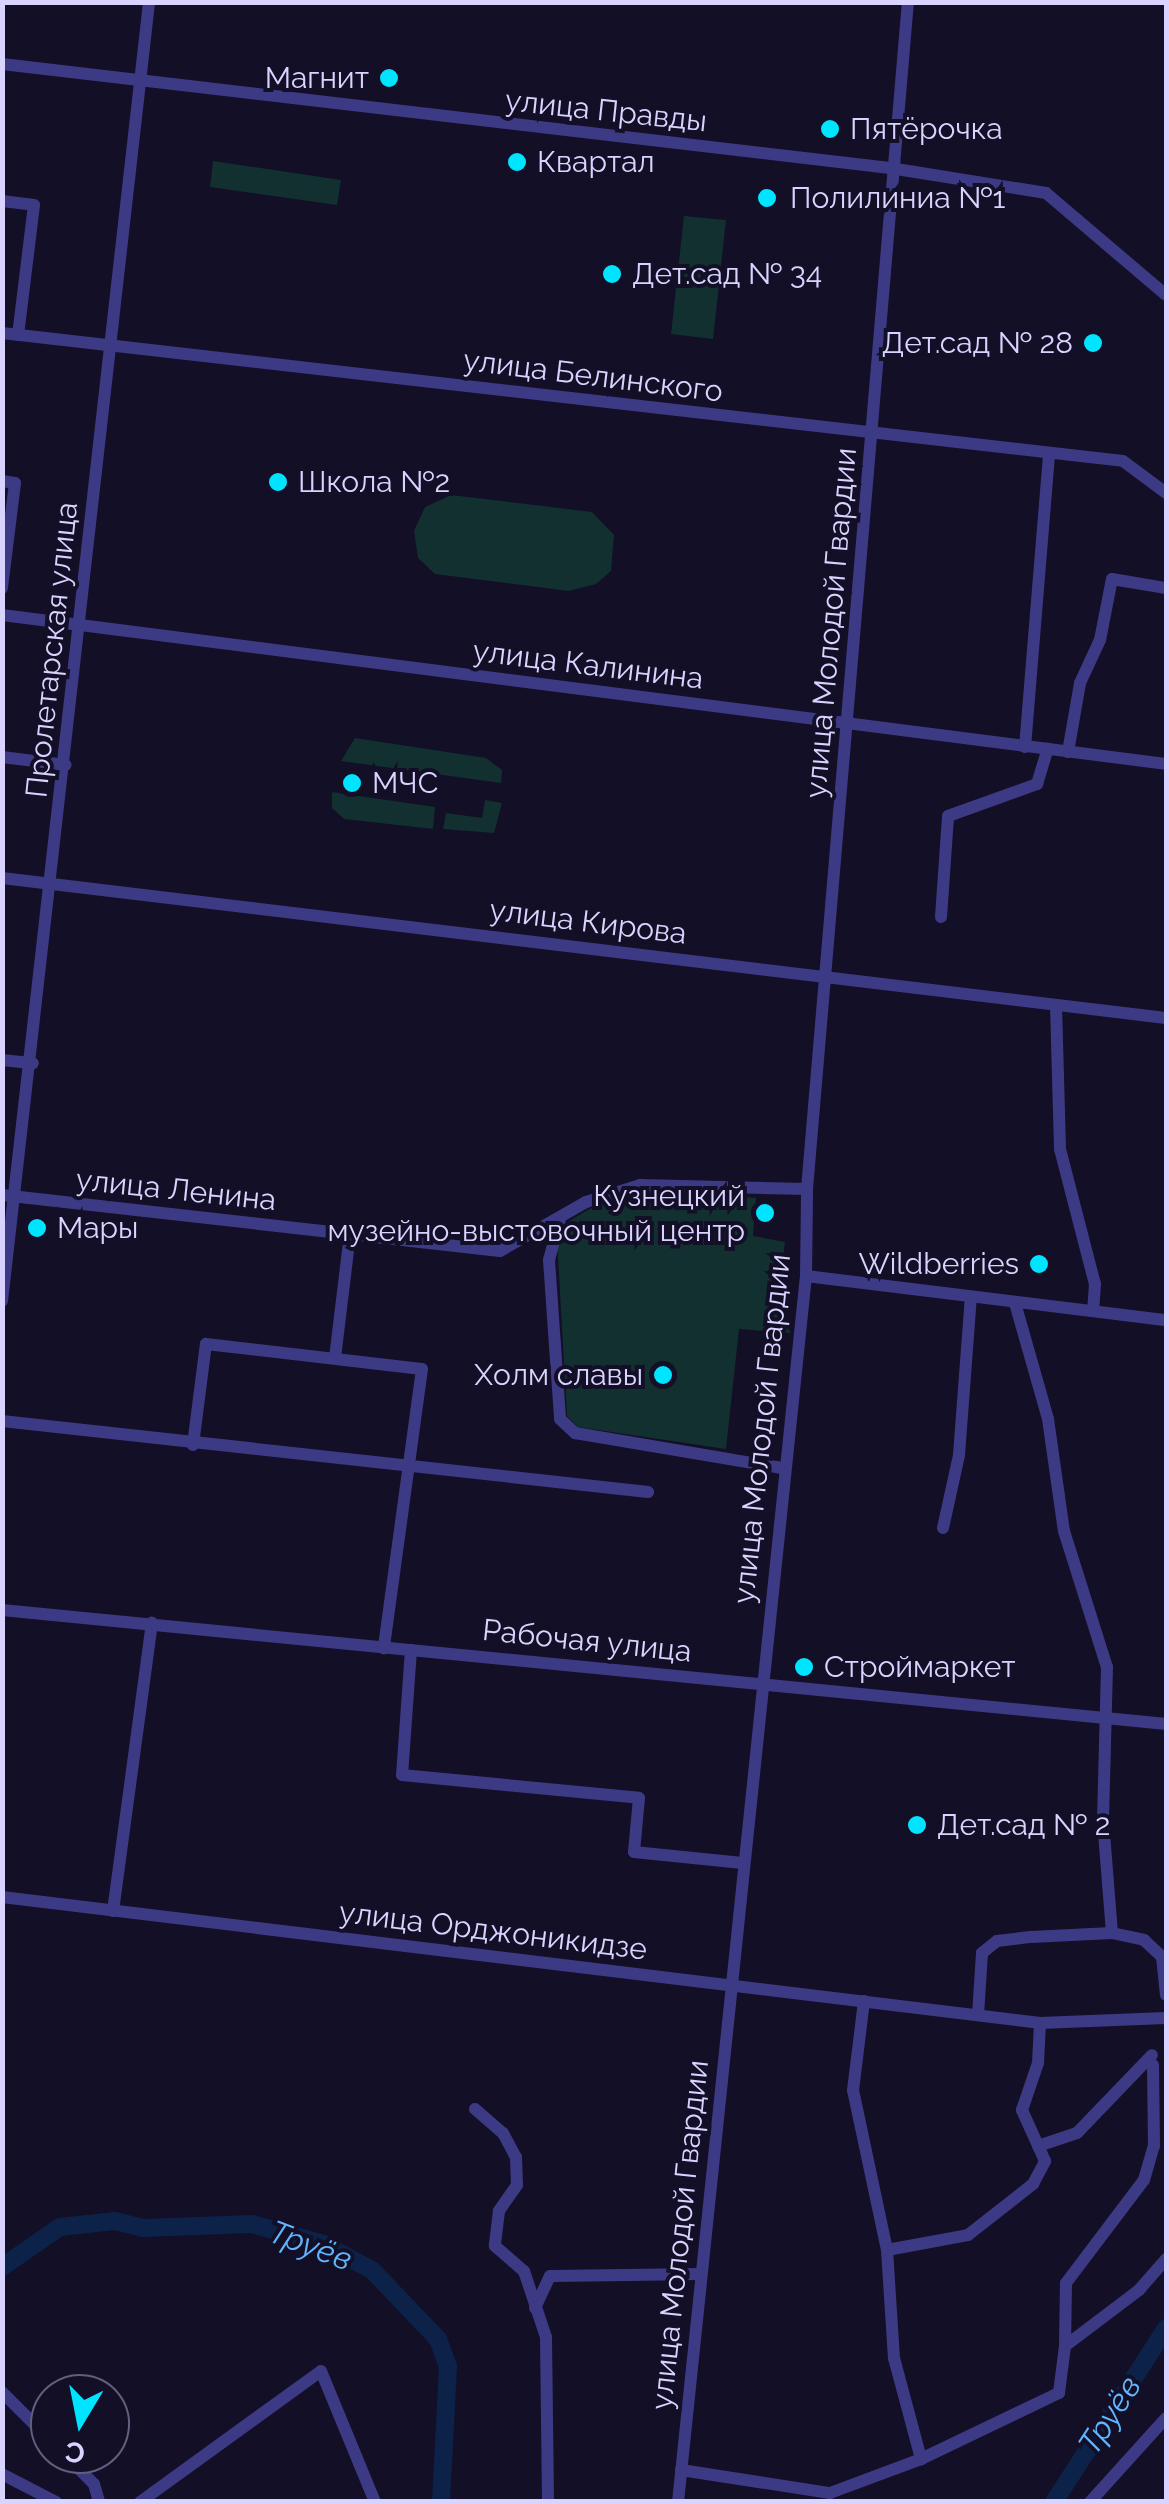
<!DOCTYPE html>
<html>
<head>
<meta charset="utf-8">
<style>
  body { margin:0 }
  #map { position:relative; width:1169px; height:2504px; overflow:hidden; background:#130f26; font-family:Raleway,sans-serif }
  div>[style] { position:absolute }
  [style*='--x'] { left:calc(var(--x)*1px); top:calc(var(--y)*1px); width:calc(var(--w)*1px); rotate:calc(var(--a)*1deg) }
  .green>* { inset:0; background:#12302f }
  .river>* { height:18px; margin:-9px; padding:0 9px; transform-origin:9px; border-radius:9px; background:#0c2248 }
  .minor>* { height:12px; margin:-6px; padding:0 6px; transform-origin:6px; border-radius:6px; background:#3d3a85 }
  .dots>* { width:28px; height:28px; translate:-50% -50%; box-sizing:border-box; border:5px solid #130f26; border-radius:50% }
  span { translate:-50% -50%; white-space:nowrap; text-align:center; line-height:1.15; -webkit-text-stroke:8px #130f26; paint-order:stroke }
  .poi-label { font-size:30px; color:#d9d4ff }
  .right { translate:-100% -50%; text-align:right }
  .left { translate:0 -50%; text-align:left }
  .street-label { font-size:30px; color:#d9d4ff }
  .water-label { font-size:32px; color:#62b6ff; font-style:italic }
  .frame { position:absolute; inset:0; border:5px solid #d9d4ff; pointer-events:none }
  .north { position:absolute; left:30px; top:2374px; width:100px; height:100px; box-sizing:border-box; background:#130f26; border:2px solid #625e7d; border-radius:50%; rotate:190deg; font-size:28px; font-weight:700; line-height:40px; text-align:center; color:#d9d4ff }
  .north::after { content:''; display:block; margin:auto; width:35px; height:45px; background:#00e5ff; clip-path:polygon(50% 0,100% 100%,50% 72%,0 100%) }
</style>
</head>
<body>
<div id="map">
  <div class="green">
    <div style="clip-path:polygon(213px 161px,341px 180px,337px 205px,210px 187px)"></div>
    <div style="clip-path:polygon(684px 216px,726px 220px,713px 339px,671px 334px)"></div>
    <div style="clip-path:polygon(451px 495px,592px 512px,614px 535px,611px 571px,596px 584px,569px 591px,435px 574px,418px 558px,414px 531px,425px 507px)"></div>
    <div style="clip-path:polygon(355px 738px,486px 758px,502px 770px,501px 783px,341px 761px)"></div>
    <div style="clip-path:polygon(332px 792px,435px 807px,433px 829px,344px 819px,332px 808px)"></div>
    <div style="clip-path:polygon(485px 800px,502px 803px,494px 833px,443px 829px,446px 813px,482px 818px)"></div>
    <div style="clip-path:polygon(662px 1190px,756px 1198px,753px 1236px,785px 1242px,777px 1310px,791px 1333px,739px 1329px,726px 1449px,578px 1427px,567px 1416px,557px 1239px,564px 1224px,605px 1200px)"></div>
  </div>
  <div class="river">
    <div style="--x:2;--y:2267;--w:70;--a:-34.6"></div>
    <div style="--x:60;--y:2227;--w:55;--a:-6.2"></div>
    <div style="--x:115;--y:2221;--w:30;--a:14"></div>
    <div style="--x:144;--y:2228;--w:108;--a:-2.1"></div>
    <div style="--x:252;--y:2224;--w:74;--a:15.7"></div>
    <div style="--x:323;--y:2244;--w:55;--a:28"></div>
    <div style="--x:372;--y:2270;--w:95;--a:46.3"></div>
    <div style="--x:438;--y:2339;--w:30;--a:70"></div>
    <div style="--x:448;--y:2367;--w:135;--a:93"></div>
    <div style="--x:1054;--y:2502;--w:207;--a:-57.2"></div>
  </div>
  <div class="minor">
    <div style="--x:2;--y:64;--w:894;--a:6.68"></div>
    <div style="--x:890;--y:168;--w:158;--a:9.1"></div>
    <div style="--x:1046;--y:193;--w:157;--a:40.4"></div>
    <div style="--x:2;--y:201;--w:32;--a:7"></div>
    <div style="--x:34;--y:205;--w:131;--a:97"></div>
    <div style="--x:2;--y:333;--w:1128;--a:6.51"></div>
    <div style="--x:1123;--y:461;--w:54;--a:36.7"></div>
    <div style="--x:2;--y:481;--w:13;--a:9"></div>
    <div style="--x:15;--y:483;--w:106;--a:97.1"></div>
    <div style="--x:2;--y:615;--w:1173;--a:7.29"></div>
    <div style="--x:1025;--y:747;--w:294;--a:-85.3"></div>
    <div style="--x:1068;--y:752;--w:70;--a:-80.1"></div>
    <div style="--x:1080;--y:683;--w:47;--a:-65.1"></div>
    <div style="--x:1100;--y:640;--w:62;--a:-78.9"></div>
    <div style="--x:1112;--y:579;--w:55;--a:9.5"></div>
    <div style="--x:2;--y:757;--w:64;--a:7.1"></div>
    <div style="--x:2;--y:878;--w:1172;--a:6.86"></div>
    <div style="--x:941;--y:917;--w:101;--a:-86"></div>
    <div style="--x:948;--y:816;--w:95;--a:-19.8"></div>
    <div style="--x:1037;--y:784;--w:37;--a:-73"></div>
    <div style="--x:1056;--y:1005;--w:144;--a:88.4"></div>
    <div style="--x:1060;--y:1149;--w:139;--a:75.5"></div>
    <div style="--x:1095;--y:1284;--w:27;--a:94"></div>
    <div style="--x:2;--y:1060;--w:31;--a:6"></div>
    <div style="--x:2;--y:1195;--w:501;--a:6.42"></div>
    <div style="--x:500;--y:1251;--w:99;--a:-29.7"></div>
    <div style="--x:586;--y:1202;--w:57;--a:-17.5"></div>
    <div style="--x:640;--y:1185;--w:167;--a:1.4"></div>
    <div style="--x:560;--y:1219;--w:42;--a:105"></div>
    <div style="--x:549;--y:1260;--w:159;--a:86"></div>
    <div style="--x:560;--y:1419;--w:21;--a:43"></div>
    <div style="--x:575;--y:1433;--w:210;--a:9.6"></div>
    <div style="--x:806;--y:1276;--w:363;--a:7"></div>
    <div style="--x:2;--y:1301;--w:1307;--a:-83.54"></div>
    <div style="--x:1015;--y:1303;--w:121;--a:74.1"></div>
    <div style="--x:1048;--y:1419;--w:113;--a:81.9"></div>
    <div style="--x:1064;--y:1531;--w:143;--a:72.5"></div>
    <div style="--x:1107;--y:1667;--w:154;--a:91.5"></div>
    <div style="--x:1103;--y:1821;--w:112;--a:85.4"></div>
    <div style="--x:335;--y:1358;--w:125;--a:-83.1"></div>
    <div style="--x:2;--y:1421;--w:650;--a:6.27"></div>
    <div style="--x:193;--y:1445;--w:102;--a:-82.7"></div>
    <div style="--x:206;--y:1344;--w:217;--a:6.6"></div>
    <div style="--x:422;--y:1369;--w:282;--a:97.8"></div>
    <div style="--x:943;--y:1528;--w:75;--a:-77.6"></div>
    <div style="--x:959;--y:1455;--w:158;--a:-85.7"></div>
    <div style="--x:2;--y:1610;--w:1170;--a:5.59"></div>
    <div style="--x:411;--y:1650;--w:125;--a:94.1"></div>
    <div style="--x:402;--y:1775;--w:238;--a:5.5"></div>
    <div style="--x:639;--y:1798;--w:54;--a:95.3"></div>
    <div style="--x:634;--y:1852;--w:109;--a:5.8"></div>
    <div style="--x:2;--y:1897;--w:1046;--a:6.92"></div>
    <div style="--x:1040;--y:2023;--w:126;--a:-2.3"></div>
    <div style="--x:113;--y:1911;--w:291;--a:-82.3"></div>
    <div style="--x:864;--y:2001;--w:90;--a:97"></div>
    <div style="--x:853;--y:2090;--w:164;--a:78"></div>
    <div style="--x:887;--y:2250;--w:108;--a:86.3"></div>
    <div style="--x:894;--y:2358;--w:105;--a:75"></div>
    <div style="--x:978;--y:2015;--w:62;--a:-86.3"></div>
    <div style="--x:982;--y:1953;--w:19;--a:-39"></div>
    <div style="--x:997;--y:1941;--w:34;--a:-7"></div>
    <div style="--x:1031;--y:1937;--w:81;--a:-2.8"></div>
    <div style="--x:1112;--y:1933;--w:33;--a:12"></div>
    <div style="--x:1144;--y:1940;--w:25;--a:43"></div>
    <div style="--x:1162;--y:1957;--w:38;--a:84"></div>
    <div style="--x:475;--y:2109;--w:37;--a:41"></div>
    <div style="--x:503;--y:2133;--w:27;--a:62"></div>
    <div style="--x:516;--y:2157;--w:28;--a:88"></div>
    <div style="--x:517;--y:2185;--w:32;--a:125"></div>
    <div style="--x:499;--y:2211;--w:35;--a:97"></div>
    <div style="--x:495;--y:2246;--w:38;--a:41"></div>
    <div style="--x:524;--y:2271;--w:70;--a:71.6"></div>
    <div style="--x:546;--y:2337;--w:165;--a:89.3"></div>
    <div style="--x:1038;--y:2146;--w:41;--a:-18.4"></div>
    <div style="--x:1077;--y:2133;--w:108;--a:-46.1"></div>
    <div style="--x:887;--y:2250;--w:82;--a:-10.5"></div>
    <div style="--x:968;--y:2235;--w:83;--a:-38.1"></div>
    <div style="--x:1033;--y:2184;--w:26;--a:-62"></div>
    <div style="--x:1045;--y:2161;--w:56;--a:-114.3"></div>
    <div style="--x:1022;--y:2110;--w:50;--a:-71.2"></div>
    <div style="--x:1038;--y:2063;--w:40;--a:-87.1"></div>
    <div style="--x:535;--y:2308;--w:35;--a:-65"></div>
    <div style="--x:550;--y:2276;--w:151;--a:-0.8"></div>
    <div style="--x:1065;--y:2346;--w:63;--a:-89.1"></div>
    <div style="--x:1066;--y:2283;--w:129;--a:-52.9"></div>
    <div style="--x:1144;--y:2180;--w:35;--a:-74"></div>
    <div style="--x:1154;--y:2146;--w:81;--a:-90.7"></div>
    <div style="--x:2;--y:2392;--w:68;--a:45"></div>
    <div style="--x:64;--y:2454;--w:42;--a:45"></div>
    <div style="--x:94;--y:2484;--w:19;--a:74"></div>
    <div style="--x:681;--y:2470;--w:151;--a:8.8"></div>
    <div style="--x:830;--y:2493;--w:97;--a:-20.5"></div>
    <div style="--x:921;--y:2459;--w:153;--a:-25.6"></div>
    <div style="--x:1059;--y:2393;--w:47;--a:-82.7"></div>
    <div style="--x:1065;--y:2346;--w:93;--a:-37.1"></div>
    <div style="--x:1139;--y:2290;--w:41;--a:-48.9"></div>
    <div style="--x:2;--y:2474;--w:61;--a:27.4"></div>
    <div style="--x:140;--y:2502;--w:223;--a:-35.9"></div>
    <div style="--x:321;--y:2371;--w:142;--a:67.6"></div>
    <div style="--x:678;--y:2502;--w:1233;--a:-84.04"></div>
    <div style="--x:806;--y:1276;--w:87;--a:-89.3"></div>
    <div style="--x:807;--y:1189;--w:1191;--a:-85.14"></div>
    <div style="--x:1090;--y:2502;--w:113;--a:-47.9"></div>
  </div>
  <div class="dots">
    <div style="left:389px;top:78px;background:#00e5ff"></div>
    <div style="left:830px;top:129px;background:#00e5ff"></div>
    <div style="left:517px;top:162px;background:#00e5ff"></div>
    <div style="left:767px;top:198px;background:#00e5ff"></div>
    <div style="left:612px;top:274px;background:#00e5ff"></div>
    <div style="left:1093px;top:343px;background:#00e5ff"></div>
    <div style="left:278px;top:482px;background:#00e5ff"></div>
    <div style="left:352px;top:783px;background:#00e5ff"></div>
    <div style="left:765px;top:1213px;background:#00e5ff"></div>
    <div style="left:37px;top:1228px;background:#00e5ff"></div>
    <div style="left:1039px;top:1264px;background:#00e5ff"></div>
    <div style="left:663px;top:1375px;background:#00e5ff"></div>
    <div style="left:804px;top:1667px;background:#00e5ff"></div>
    <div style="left:917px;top:1825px;background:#00e5ff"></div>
  </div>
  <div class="poi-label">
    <span class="right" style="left:369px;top:78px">Магнит</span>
    <span class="left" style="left:850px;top:129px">Пятёрочка</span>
    <span class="left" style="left:537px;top:162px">Квартал</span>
    <span class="left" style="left:790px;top:198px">Полилиниа №1</span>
    <span class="left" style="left:632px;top:274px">Дет.сад № 34</span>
    <span class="right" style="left:1073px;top:343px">Дет.сад № 28</span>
    <span class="left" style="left:298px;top:482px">Школа №2</span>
    <span class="left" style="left:372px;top:783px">МЧС</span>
    <span class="right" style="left:745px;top:1213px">Кузнецкий<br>музейно-выстовочный центр</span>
    <span class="left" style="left:57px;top:1228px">Мары</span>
    <span class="right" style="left:1019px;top:1264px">Wildberries</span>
    <span class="right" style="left:643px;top:1375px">Холм славы</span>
    <span class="left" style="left:824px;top:1667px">Строймаркет</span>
    <span class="left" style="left:937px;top:1825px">Дет.сад № 2</span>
  </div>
  <div class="street-label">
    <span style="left:606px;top:111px;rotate:6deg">улица Правды</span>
    <span style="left:593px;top:376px;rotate:7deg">улица Белинского</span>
    <span style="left:831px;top:623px;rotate:-85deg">улица Молодой Гвардии</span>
    <span style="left:52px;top:650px;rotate:-84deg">Пролетарская улица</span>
    <span style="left:588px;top:665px;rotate:7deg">улица Калинина</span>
    <span style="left:588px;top:922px;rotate:7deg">улица Кирова</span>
    <span style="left:176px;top:1190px;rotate:6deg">улица Ленина</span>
    <span style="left:762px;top:1429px;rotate:-84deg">улица Молодой Гвардии</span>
    <span style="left:587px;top:1641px;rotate:6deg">Рабочая улица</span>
    <span style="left:493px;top:1931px;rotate:7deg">улица Орджоникидзе</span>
    <span style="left:680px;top:2235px;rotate:-84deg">улица Молодой Гвардии</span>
  </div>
  <div class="water-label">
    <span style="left:311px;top:2246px;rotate:21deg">Труёв</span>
    <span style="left:1110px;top:2415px;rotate:-57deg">Труёв</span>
  </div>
  <div class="frame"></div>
  <div class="north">С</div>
</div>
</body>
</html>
